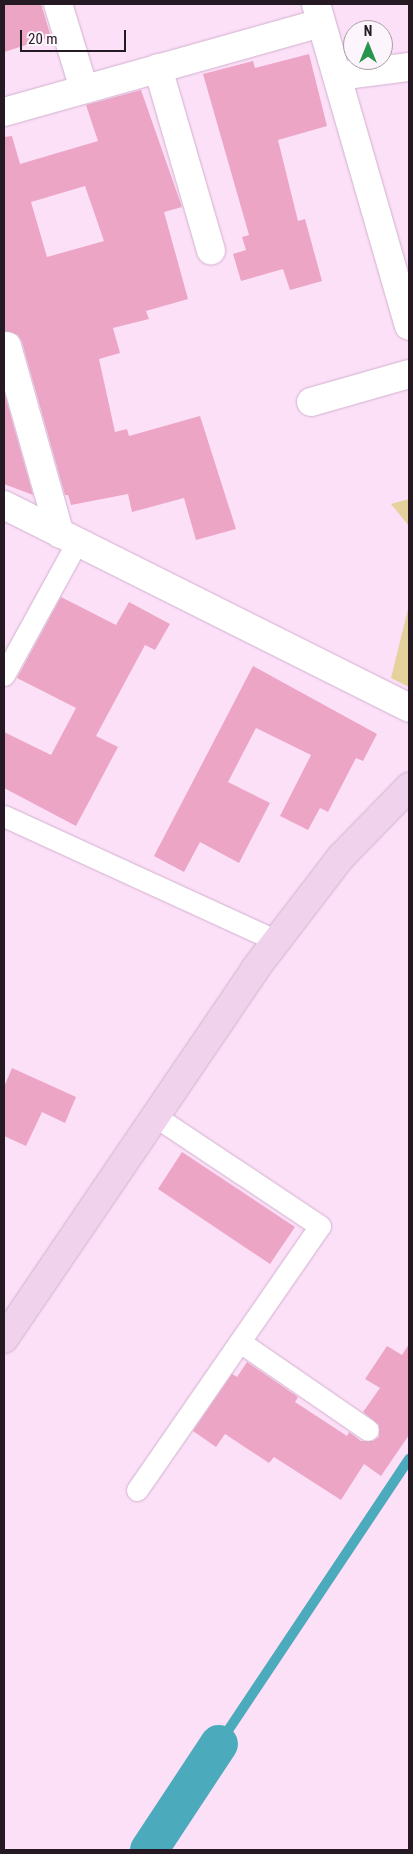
<!DOCTYPE html>
<html>
<head>
<meta charset="utf-8">
<style>
  body { margin:0 }
  #map { position:relative; width:413px; height:1854px; overflow:hidden; background:#fce0f8; font-family:"Roboto Condensed",sans-serif }
  div>[style] { position:absolute }
  [style*='--x'] { left:calc(var(--x)*1px); top:calc(var(--y)*1px); width:calc(var(--w)*1px); rotate:calc(var(--a)*1deg) }
  .green>* { inset:0; background:#e4d19c }
  .stream>* { height:10px; margin:-5px; padding:0 5px; transform-origin:5px; border-radius:5px; background:#4baabb }
  .canal>* { height:38px; margin:-19px; padding:0 19px; transform-origin:19px; border-radius:19px; background:#4baabb }
  .building>* { inset:0; background:#eca5c5 }
  .roads { filter:drop-shadow(0 0 1px #d2b0cd) drop-shadow(0 0 1px #d2b0cd) }
  .lane>* { height:21px; margin:-10.5px; padding:0 10.5px; transform-origin:10.5px; border-radius:10.5px; background:#fff }
  .street>* { height:28px; margin:-14px; padding:0 14px; transform-origin:14px; border-radius:14px; background:#fff }
  .secondary>* { height:28px; margin:-14px; padding:0 14px; transform-origin:14px; border-radius:14px; background:#f0d2ed }
  span { translate:-50% -50%; white-space:nowrap; text-align:center; line-height:1.15; -webkit-text-stroke:5px #fcf5fb; paint-order:stroke }
  .frame { position:absolute; inset:0; border:5px solid #251924; pointer-events:none }
  .north { position:absolute; left:343px; top:20px; width:50px; height:50px; box-sizing:border-box; background:#fcf5fb; border:1px solid #a69da5; border-radius:50%; rotate:0deg; font-size:14px; font-weight:700; line-height:20px; text-align:center; color:#251924 }
  .north::after { content:''; display:block; margin:auto; width:18px; height:22px; background:#26964f; clip-path:polygon(50% 0,100% 100%,50% 72%,0 100%) }
  .scale { position:absolute; left:20px; top:30px; width:106px; height:22px; box-sizing:border-box; border:2px solid #251924; border-top:0; padding-left:6px; font-size:15px; line-height:18px; white-space:nowrap; color:#251924; -webkit-text-stroke:4px #fcf5fb; paint-order:stroke }
</style>
</head>
<body>
<div id="map">
  <div class="green">
    <div style="clip-path:polygon(409px 499px,409px 526px,391px 504px)"></div>
    <div style="clip-path:polygon(409px 605px,409px 687px,391px 678px)"></div>
  </div>
  <div class="stream">
    <div style="--x:219;--y:1744;--w:343;--a:-56.3"></div>
  </div>
  <div class="canal">
    <div style="--x:149;--y:1850;--w:127;--a:-56.6"></div>
  </div>
  <div class="building">
    <div style="clip-path:polygon(4px 4px,41px 4px,51px 37px,4px 52px)"></div>
    <div style="clip-path:polygon(309px 54px,327px 126px,278px 140px,298px 221px,305px 219px,322px 281px,290px 290px,283px 269px,241px 281px,233px 254px,246px 250px,242px 237px,249px 235px,203px 74px,253px 61px,255px 68px)"></div>
    <div style="clip-path:polygon(evenodd,141px 90px,182px 207px,164px 212px,188px 299px,146px 311px,149px 319px,113px 328px,120px 353px,99px 359px,115px 432px,127px 429px,129px 436px,200px 416px,236px 529px,196px 540px,184px 498px,132px 512px,128px 494px,71px 505px,68px 495px,65px 495px,22px 342px,18px 335px,4px 331px,4px 137px,12px 136px,20px 164px,98px 141px,86px 105px,141px 90px,85px 186px,104px 241px,47px 257px,31px 202px,85px 186px)"></div>
    <div style="clip-path:polygon(4px 392px,33px 495px,4px 484px)"></div>
    <div style="clip-path:polygon(61px 597px,116px 625px,129px 602px,170px 624px,155px 650px,145px 645px,96px 736px,118px 747px,76px 826px,4px 788px,4px 732px,51px 755px,76px 708px,17px 678px)"></div>
    <div style="clip-path:polygon(253px 666px,377px 734px,363px 761px,356px 758px,328px 812px,320px 808px,308px 830px,280px 816px,311px 755px,256px 728px,228px 782px,270px 803px,239px 863px,200px 842px,184px 872px,154px 856px)"></div>
    <div style="clip-path:polygon(12px 1068px,76px 1097px,65px 1123px,42px 1112px,26px 1146px,4px 1136px,4px 1087px)"></div>
    <div style="clip-path:polygon(182px 1152px,295px 1227px,270px 1264px,158px 1189px)"></div>
    <div style="clip-path:polygon(409px 1344px,409px 1435px,381px 1476px,364px 1464px,341px 1500px,274px 1457px,269px 1463px,225px 1434px,216px 1447px,193px 1431px,232px 1374px,237px 1377px,247px 1362px,298px 1397px,295px 1402px,347px 1436px,349px 1432px,361px 1441px,373px 1441px,379px 1437px,379px 1425px,363px 1412px,380px 1388px,365px 1379px,387px 1346px,402px 1355px)"></div>
  </div>
  <div class="roads">
    <div class="lane">
      <div style="--x:4;--y:675;--w:152;--a:-61.2"></div>
      <div style="--x:4;--y:816;--w:300;--a:24.6"></div>
      <div style="--x:240;--y:1342;--w:155;--a:34.5"></div>
      <div style="--x:137;--y:1490;--w:321;--a:-55.3"></div>
      <div style="--x:320;--y:1226;--w:198;--a:-146.3"></div>
    </div>
    <div class="street">
      <div style="--x:58;--y:4;--w:89;--a:73"></div>
      <div style="--x:316;--y:4;--w:335;--a:73.9"></div>
      <div style="--x:158;--y:68;--w:190;--a:73.8"></div>
      <div style="--x:338;--y:76;--w:72;--a:-7.2"></div>
      <div style="--x:4;--y:112;--w:329;--a:-15.7"></div>
      <div style="--x:7;--y:346;--w:195;--a:74.3"></div>
      <div style="--x:311;--y:402;--w:102;--a:-15.9"></div>
      <div style="--x:4;--y:505;--w:453;--a:26.6"></div>
    </div>
    <div class="secondary">
      <div style="--x:4;--y:1339;--w:447;--a:-55.8"></div>
      <div style="--x:255;--y:969;--w:141;--a:-52.5"></div>
      <div style="--x:341;--y:857;--w:98;--a:-45.8"></div>
    </div>
  </div>
  <div class="frame"></div>
  <div class="north">N</div>
  <div class="scale">20 m</div>
</div>
</body>
</html>
